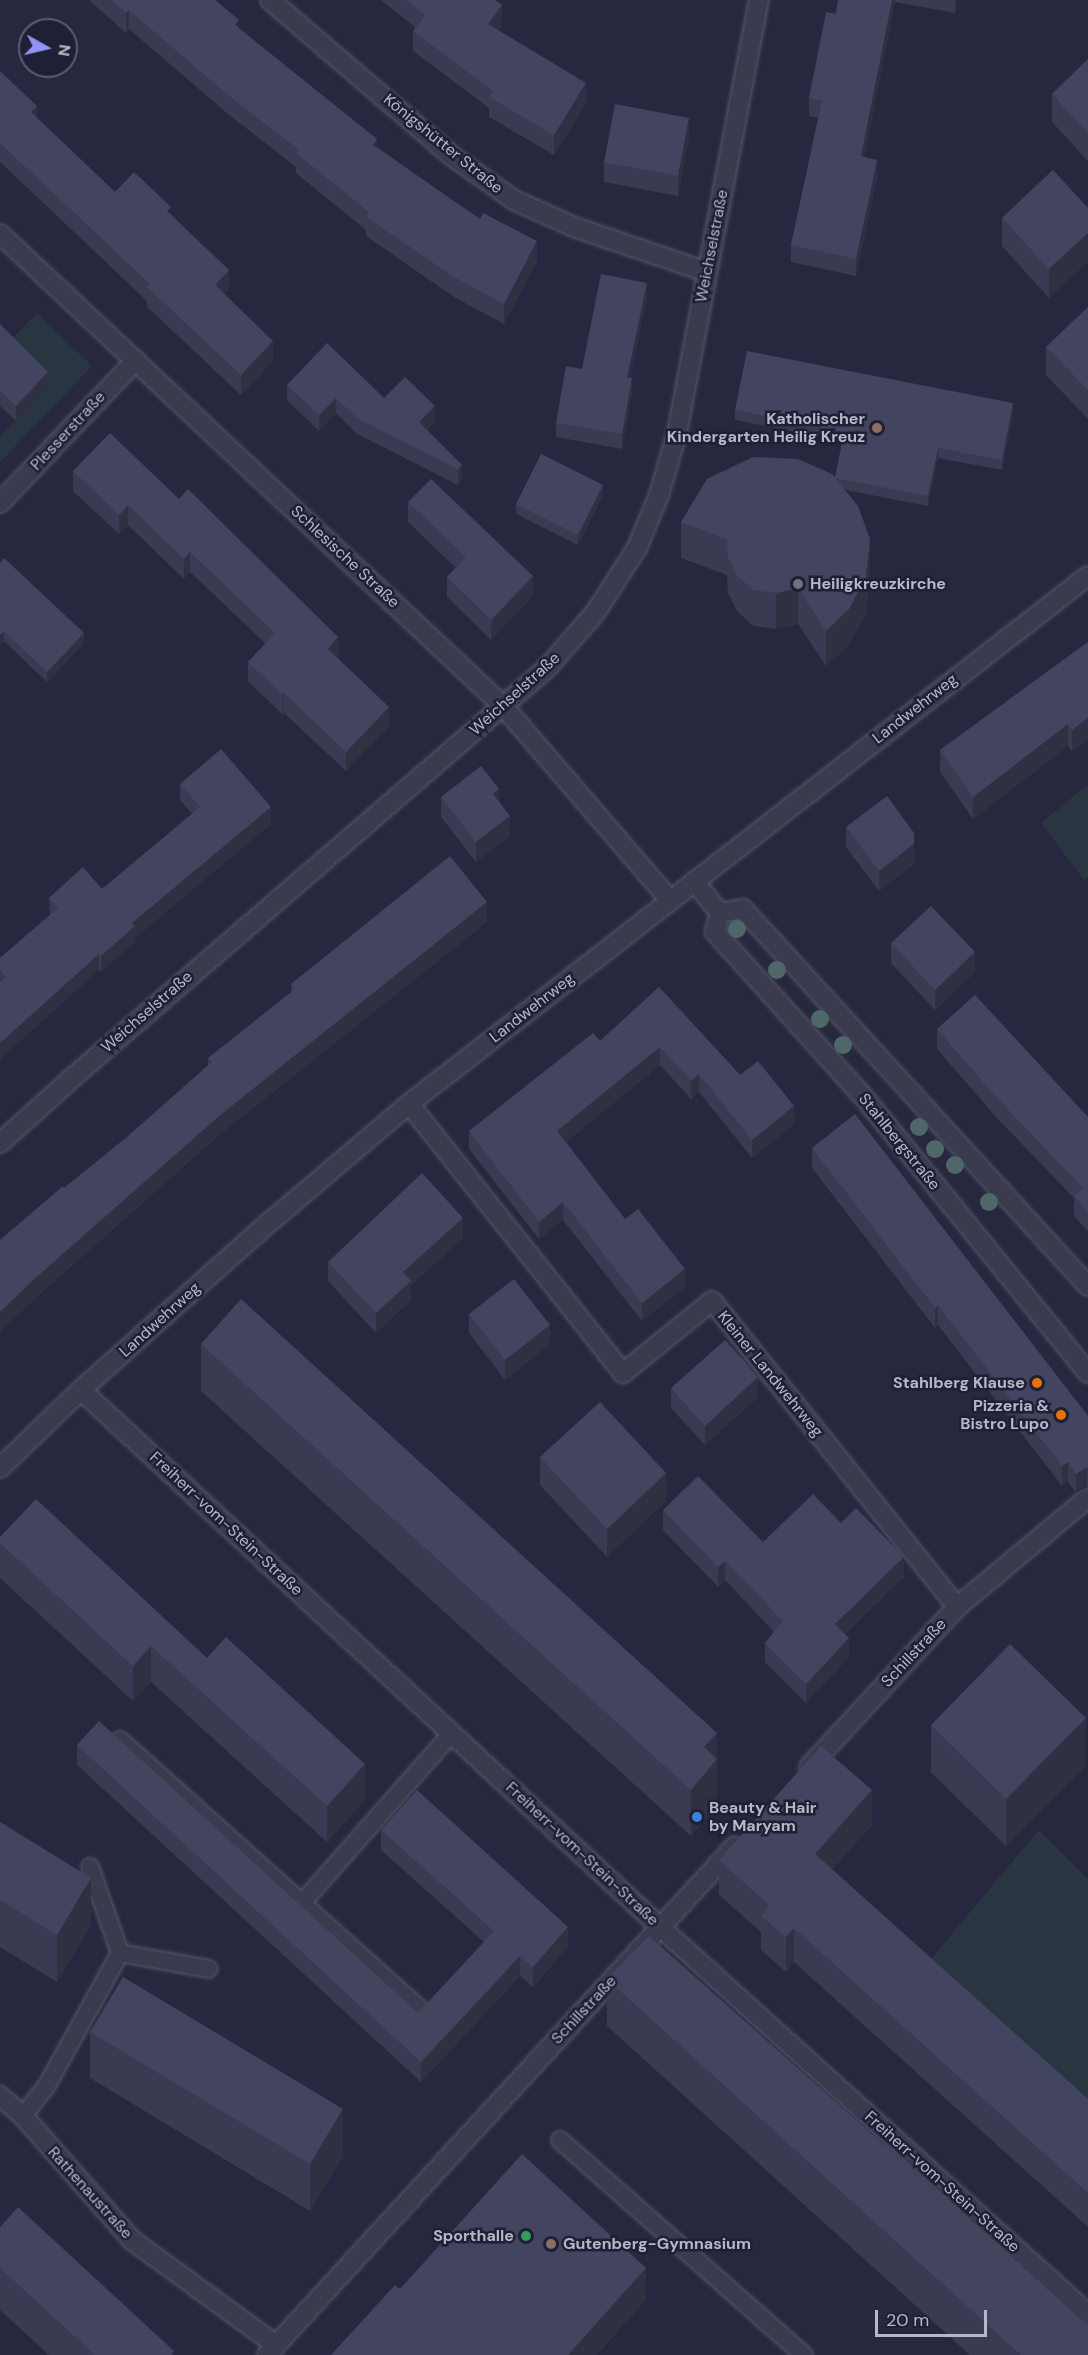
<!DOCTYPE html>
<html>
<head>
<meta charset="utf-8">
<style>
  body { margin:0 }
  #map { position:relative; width:1088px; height:2355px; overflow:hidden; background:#27283f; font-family:"DM Sans",sans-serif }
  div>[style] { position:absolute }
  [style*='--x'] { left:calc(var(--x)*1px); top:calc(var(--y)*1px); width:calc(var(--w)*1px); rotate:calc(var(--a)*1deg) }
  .green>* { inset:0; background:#293540 }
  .roads { filter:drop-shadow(0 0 2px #56566a) drop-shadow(0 0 2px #56566a) }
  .service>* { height:16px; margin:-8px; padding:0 8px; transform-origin:8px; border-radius:8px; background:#3b3b4f }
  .minor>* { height:18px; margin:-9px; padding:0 9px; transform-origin:9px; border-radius:9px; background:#3b3b4f }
  .trees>* { width:18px; height:18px; margin:-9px; border-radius:50%; background:#4f6768 }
  .wall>* { inset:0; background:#3a3a52 }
  .shaded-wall>* { inset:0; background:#2f3042 }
  .building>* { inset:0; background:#43445f }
  .dots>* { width:16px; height:16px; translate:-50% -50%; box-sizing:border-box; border:3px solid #1f2035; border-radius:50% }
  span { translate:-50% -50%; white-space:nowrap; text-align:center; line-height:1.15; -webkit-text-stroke:5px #1f2035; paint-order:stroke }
  .street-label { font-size:16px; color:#b7b7ca }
  .poi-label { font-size:16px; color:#b7b7ca; font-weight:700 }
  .right { translate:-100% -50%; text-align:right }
  .left { translate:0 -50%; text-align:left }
  .north { position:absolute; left:18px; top:18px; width:60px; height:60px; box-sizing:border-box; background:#1f2035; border:2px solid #5c5c71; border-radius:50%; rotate:98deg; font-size:16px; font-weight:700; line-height:24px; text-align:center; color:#b7b7ca }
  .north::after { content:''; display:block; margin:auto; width:21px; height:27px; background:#9293f4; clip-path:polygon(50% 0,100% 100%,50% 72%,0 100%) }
  .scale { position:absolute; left:875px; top:2310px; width:112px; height:27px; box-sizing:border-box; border:3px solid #b7b7ca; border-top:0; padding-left:8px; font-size:18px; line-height:21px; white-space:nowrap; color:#b7b7ca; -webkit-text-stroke:4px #1f2035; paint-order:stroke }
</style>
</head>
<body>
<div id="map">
  <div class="green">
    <div style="clip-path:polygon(37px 313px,92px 366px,0 462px,0 437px,48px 387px,6px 345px)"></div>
    <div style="clip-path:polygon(1088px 784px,1088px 877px,1084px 880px,1041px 823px)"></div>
    <div style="clip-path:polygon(1039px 1830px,1088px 1879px,1088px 2114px,925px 1966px)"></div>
  </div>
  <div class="roads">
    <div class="service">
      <div style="--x:120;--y:1740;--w:404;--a:41.9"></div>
      <div style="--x:302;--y:1903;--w:227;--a:-48.6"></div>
      <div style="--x:120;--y:1953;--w:90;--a:10.2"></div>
      <div style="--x:23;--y:2116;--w:37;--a:-52"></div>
      <div style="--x:46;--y:2087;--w:153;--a:-61.1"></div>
      <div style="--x:120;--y:1953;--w:91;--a:-109.2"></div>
      <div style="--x:560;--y:2140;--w:325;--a:41.4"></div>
    </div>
    <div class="minor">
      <div style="--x:270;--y:0;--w:240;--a:40.6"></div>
      <div style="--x:452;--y:156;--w:76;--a:35.4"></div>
      <div style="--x:514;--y:200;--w:66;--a:24.2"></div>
      <div style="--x:574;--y:227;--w:140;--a:18.7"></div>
      <div style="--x:0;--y:234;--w:690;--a:43.18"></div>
      <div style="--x:503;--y:706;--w:256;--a:49.3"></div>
      <div style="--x:0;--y:503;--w:197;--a:-46.4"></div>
      <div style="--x:694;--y:881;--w:41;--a:50.9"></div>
      <div style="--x:720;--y:913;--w:20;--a:105"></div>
      <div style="--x:715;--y:932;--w:219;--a:48"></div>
      <div style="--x:862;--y:1095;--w:358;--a:50.9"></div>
      <div style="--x:720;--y:913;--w:23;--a:-10"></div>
      <div style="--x:743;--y:909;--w:511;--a:47.54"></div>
      <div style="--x:409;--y:1104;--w:344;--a:51.5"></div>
      <div style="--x:623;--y:1373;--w:114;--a:-39"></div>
      <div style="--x:712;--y:1301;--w:392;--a:51.3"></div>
      <div style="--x:0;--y:1143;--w:96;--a:-42"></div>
      <div style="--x:71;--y:1079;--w:629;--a:-40.81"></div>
      <div style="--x:547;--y:668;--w:73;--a:-48.9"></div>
      <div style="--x:595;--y:613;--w:77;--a:-57.1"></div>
      <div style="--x:637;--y:548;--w:57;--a:-67.5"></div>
      <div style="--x:659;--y:495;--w:65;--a:-73.8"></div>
      <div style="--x:677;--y:433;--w:441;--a:-79.3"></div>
      <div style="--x:81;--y:1390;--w:790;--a:42.84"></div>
      <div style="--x:660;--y:1927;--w:577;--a:42.12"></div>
      <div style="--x:0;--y:1468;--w:112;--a:-43.9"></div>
      <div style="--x:81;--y:1390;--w:254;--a:-41.7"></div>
      <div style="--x:271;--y:1221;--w:181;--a:-40.3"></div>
      <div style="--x:409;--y:1104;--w:860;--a:-37.87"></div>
      <div style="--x:809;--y:1767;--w:218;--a:-47.2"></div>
      <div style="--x:957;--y:1607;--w:170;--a:-39.8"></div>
      <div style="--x:0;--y:2096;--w:30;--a:41"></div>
      <div style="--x:23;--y:2116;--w:165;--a:48.7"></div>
      <div style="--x:132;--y:2240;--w:178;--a:36.1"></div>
      <div style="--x:267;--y:2355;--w:691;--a:-47.4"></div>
    </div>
  </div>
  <div class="trees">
    <div style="left:737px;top:929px"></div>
    <div style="left:777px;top:970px"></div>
    <div style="left:820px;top:1019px"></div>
    <div style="left:843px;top:1045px"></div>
    <div style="left:919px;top:1127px"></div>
    <div style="left:935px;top:1149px"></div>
    <div style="left:955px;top:1165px"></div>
    <div style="left:989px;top:1202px"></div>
  </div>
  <div class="wall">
    <div style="clip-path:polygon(90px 0,215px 0,239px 28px,377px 147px,537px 261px,504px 324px,454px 297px,366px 236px,366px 230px,296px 173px,296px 167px,228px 114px,129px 29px,126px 33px,90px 1px)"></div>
    <div style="clip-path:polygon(381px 0,495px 0,502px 25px,498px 30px,586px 103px,554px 155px,489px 117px,489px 108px,413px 51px,413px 31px,416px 28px)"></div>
    <div style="clip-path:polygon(838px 0,957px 0,955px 13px,895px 2px,864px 157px,877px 177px,856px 276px,791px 262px,791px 245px,818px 118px,809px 116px,809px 98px,836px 14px)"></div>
    <div style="clip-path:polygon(1088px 59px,1088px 161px,1052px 122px,1052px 94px)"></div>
    <div style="clip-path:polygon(0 71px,37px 118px,115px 192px,171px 214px,229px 290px,224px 294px,273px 361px,241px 395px,147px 307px,147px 301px,0 162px)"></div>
    <div style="clip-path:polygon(689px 138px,678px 196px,604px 182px,604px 162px)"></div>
    <div style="clip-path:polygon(1053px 170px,1049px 298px,1002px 246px,1002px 218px)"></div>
    <div style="clip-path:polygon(647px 298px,630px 377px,632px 392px,622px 449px,556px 437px,556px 423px,582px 369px)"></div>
    <div style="clip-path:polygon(1088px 307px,1088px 419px,1046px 375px,1046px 347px)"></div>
    <div style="clip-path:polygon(0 324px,48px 387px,16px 421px,0 406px)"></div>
    <div style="clip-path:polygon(287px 385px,384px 398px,435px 421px,427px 430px,462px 465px,462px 480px,458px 485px,357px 434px,336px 413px,319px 431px,287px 400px)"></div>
    <div style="clip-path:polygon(735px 410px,1013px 413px,1002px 470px,938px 458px,928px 506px,845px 490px,870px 574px,866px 613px,849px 645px,826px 666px,798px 624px,776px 629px,753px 626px,737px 611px,728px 593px,727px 575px,681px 558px,681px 522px,835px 477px,843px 441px,735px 420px)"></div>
    <div style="clip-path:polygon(110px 433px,338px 657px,337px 658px,389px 726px,346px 771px,284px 713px,283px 715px,248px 681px,248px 662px,266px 644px,190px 572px,184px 579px,128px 525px,119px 534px,73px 491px,73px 471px)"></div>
    <div style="clip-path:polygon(603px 495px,578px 545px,516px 514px,516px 504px)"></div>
    <div style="clip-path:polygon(408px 502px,533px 596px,491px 640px,447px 597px,447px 577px,456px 568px,408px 522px)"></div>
    <div style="clip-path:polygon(0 563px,84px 644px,47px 682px,4px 641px)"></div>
    <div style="clip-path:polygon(1088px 642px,1072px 752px,1068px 746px,973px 819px,940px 772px,940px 750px)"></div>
    <div style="clip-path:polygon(180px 784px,271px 824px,135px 938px,135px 942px,101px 972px,99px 970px,0 1059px,0 958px,50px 915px,49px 898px,102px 889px,192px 814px,180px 800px)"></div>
    <div style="clip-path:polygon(441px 797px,499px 802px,510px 836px,476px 862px,441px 817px)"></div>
    <div style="clip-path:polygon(846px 827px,914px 864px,879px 891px,846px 847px)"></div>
    <div style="clip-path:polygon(487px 922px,219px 1135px,32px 1301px,0 1332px,0 1240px,127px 1137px,208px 1065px,208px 1058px,291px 993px,291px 984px)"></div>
    <div style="clip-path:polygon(891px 943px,975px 972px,935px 1010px,891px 963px)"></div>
    <div style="clip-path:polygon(659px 987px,740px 1075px,794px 1124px,752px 1158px,699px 1092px,691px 1099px,660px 1065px,566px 1142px,625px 1219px,685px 1287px,642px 1321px,563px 1220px,539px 1239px,469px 1149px,469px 1131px,600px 1041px)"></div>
    <div style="clip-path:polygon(937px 1029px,1088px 1117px,1088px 1232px,1074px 1216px,1074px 1198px,997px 1118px,937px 1049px)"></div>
    <div style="clip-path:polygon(812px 1148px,1088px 1416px,1088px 1487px,1087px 1487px,1076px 1493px,1068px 1482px,1062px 1486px,938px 1325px,935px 1328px,812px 1168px)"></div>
    <div style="clip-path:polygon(463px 1238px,411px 1285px,411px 1300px,376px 1333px,328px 1281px,328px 1262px)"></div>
    <div style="clip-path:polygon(469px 1314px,550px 1344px,505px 1380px,469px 1333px)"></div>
    <div style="clip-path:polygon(201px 1344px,717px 1733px,717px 1806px,691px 1836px,201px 1391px)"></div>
    <div style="clip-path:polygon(671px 1388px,758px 1397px,705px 1445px,671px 1408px)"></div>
    <div style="clip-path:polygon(540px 1457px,666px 1501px,607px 1557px,540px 1485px)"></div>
    <div style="clip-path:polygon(663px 1510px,763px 1542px,841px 1523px,904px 1577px,845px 1634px,849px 1657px,806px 1703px,765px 1662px,765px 1643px,774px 1632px,725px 1580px,718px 1587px,663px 1530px)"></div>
    <div style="clip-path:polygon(0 1537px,207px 1658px,365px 1800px,327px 1842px,151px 1682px,133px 1701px,0 1578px)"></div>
    <div style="clip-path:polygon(931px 1725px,1086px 1765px,1006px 1846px,931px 1772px)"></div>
    <div style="clip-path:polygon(77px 1745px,418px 2013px,484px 1942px,381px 1850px,381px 1830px,568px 1947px,533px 1987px,520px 1976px,421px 2082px,77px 1765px)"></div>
    <div style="clip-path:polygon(0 1822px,91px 1925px,57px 1982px,0 1947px)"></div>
    <div style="clip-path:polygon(872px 1825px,832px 1869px,1088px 2099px,1088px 2227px,794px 1962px,786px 1972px,761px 1950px,761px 1932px,719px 1895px,719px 1860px)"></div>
    <div style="clip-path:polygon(607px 1979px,1088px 2355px,970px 2355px,607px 2026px)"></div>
    <div style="clip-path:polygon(90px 2032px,343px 2156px,310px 2211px,90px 2078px)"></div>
    <div style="clip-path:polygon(0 2227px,174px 2355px,49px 2355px,0 2310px)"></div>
  </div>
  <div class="shaded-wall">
    <div style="clip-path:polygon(892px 0,895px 0,895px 2px,861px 174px,861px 156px)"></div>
    <div style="clip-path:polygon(955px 0,957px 0,955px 13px)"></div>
    <div style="clip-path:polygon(502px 5px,502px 25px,488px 44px,488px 24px)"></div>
    <div style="clip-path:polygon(129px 10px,129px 29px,126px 33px,126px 13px)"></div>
    <div style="clip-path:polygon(586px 83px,586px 103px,554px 155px,554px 135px)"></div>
    <div style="clip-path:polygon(37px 106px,37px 126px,31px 112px)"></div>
    <div style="clip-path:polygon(689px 118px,689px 138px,678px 196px,678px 176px)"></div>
    <div style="clip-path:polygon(377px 139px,377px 159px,373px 145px)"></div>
    <div style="clip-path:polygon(877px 160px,877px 177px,856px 276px,856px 259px)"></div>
    <div style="clip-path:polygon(1088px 233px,1088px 262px,1049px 298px,1049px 269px)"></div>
    <div style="clip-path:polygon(537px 241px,537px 261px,504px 324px,504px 304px)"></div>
    <div style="clip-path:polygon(229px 270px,229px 290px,215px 304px,215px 285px)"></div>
    <div style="clip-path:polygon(647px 283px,647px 298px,627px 391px,627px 377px)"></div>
    <div style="clip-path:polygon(273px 341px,273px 361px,241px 395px,241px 375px)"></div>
    <div style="clip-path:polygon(48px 372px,48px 387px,16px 421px,16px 406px)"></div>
    <div style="clip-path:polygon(632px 378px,632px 392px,622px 449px,622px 434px)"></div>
    <div style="clip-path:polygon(336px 398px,336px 413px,319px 431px,319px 415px)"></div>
    <div style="clip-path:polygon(1013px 403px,1013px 413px,1002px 470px,1002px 460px)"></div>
    <div style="clip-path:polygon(435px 406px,435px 421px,419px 437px,419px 422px)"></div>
    <div style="clip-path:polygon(938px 448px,938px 458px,928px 506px,928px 496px)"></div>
    <div style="clip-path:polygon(462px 465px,462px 480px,458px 485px,458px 469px)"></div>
    <div style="clip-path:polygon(603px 485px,603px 495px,578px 545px,578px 535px)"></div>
    <div style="clip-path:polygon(128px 505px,128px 525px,119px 534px,119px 515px)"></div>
    <div style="clip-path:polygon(870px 539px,870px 574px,866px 613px,849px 645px,826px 666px,826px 631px)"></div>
    <div style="clip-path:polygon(190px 552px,190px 572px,184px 579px,184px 559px)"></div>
    <div style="clip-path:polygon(533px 576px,533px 596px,491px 640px,491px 620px)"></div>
    <div style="clip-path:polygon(798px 588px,798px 624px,776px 629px,776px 593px)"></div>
    <div style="clip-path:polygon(4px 631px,4px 641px,0 646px,0 635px)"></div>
    <div style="clip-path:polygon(84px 633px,84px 644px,47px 682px,47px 672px)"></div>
    <div style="clip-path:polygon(338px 637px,338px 657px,328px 668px,328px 649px)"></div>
    <div style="clip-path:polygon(284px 693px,284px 713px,283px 715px,283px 695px)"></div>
    <div style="clip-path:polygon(389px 707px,389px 726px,346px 771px,346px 752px)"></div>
    <div style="clip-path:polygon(1088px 718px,1088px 740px,1072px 752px,1072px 730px)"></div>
    <div style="clip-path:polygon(1068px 724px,1068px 746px,973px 819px,973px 797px)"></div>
    <div style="clip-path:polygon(499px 789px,499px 809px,493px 794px)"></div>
    <div style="clip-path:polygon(271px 807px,271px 824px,135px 938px,135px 942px,101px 972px,101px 956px,132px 923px)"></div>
    <div style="clip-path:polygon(510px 816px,510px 836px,476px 862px,476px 842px)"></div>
    <div style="clip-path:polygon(914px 844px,914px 864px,879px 891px,879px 871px)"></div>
    <div style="clip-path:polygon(487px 902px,487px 922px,219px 1135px,32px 1301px,0 1332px,0 1312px,32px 1281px,219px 1116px)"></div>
    <div style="clip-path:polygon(975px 952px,975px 972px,935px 1010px,935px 990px)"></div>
    <div style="clip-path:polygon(99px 954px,99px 970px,0 1059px,0 1043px)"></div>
    <div style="clip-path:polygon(660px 1047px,660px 1065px,557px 1149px,557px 1131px)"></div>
    <div style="clip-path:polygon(699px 1074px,699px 1092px,691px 1099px,691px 1081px)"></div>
    <div style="clip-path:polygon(794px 1106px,794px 1124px,752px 1158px,752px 1140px)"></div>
    <div style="clip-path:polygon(563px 1202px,563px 1220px,539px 1239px,539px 1222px)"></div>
    <div style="clip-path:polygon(463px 1218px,463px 1238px,411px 1285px,411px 1300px,376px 1333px,376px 1313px,403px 1272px)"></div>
    <div style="clip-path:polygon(685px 1269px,685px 1287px,642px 1321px,642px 1303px)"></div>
    <div style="clip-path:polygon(938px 1305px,938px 1325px,935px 1328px,935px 1308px)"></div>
    <div style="clip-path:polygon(550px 1325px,550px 1344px,505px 1380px,505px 1360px)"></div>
    <div style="clip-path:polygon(758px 1377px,758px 1397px,705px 1445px,705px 1426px)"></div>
    <div style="clip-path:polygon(1068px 1462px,1068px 1482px,1062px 1486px,1062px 1466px)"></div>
    <div style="clip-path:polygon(1087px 1467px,1087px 1487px,1076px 1493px,1076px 1474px)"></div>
    <div style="clip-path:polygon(666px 1473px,666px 1501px,607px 1557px,607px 1529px)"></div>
    <div style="clip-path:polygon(904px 1557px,904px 1577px,835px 1643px,835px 1624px)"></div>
    <div style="clip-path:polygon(725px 1561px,725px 1580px,718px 1587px,718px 1567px)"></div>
    <div style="clip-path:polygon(849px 1638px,849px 1657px,806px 1703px,806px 1684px)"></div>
    <div style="clip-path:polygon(151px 1646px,151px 1682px,133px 1701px,133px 1666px)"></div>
    <div style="clip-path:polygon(1086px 1718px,1086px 1765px,1006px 1846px,1006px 1799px)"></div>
    <div style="clip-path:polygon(717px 1733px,717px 1806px,691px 1836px,691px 1790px,704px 1747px)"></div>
    <div style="clip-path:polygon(365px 1764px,365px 1800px,327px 1842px,327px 1806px)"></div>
    <div style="clip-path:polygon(872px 1790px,872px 1825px,815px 1889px,815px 1854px)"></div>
    <div style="clip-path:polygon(91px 1878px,91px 1925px,57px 1982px,57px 1935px)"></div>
    <div style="clip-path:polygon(568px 1927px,568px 1947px,533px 1987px,533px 1967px)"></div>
    <div style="clip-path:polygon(794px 1928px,794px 1962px,786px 1972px,786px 1937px)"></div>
    <div style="clip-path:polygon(520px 1956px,520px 1976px,421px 2082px,421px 2062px)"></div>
    <div style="clip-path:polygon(343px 2109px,343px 2156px,310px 2211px,310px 2164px)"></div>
    <div style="clip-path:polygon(646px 2268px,646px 2300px,597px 2355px,568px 2355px)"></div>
  </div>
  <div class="building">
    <div style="clip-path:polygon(111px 0,215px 0,239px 20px,235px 25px,377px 139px,373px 145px,480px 219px,483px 213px,537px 241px,504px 304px,454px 277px,366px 217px,369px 212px,296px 153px,299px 150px,228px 95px,129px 10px,126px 13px)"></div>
    <div style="clip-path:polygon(406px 0,495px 0,502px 5px,488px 24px,586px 83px,554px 135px,489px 97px,493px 91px,413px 31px,425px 15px)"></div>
    <div style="clip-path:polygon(838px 0,892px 0,861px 156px,877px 160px,856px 259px,791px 245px,822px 101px,809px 98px,826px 12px,836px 14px)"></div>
    <div style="clip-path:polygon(1088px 59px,1088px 133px,1052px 94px)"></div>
    <div style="clip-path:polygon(0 71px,37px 106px,31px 112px,115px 192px,134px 172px,171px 207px,167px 211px,229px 270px,215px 285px,273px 341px,241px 375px,147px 287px,150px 284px,0 143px)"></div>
    <div style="clip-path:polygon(615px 104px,689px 118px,678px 176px,604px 162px)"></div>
    <div style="clip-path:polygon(1053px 170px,1088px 208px,1088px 233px,1049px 269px,1002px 218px)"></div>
    <div style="clip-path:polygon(601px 274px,647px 283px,627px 377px,632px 378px,622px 434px,556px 423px,566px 366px,582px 369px)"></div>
    <div style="clip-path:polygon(1088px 307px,1088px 390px,1046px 347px)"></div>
    <div style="clip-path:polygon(0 324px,48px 372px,16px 406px,0 390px)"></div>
    <div style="clip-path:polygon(327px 343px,384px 398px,405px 377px,435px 406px,419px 422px,462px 465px,458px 469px,357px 418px,336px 398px,319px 415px,287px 385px)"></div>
    <div style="clip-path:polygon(747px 351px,1013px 403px,1002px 460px,938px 448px,928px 496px,835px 478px,844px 432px,735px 410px)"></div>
    <div style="clip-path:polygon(110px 433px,179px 499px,188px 489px,338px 637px,328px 649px,389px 707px,346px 752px,284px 693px,283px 695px,248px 662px,275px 633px,190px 552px,184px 559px,128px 505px,119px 515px,73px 471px)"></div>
    <div style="clip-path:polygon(541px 454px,603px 485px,578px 535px,516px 504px)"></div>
    <div style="clip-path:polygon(753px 457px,798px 459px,832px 474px,858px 506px,870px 539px,866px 577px,849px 609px,826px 631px,798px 588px,776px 593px,753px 590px,737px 575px,728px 557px,727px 539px,681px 522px,707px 479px)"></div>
    <div style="clip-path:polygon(431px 479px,533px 576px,491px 620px,447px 577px,466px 557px,408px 502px)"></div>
    <div style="clip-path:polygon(4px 558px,84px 633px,47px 672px,4px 631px,0 635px,0 563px)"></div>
    <div style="clip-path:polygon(1088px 642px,1088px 718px,1072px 730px,1068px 724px,973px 797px,940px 750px)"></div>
    <div style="clip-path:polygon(221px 749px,271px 807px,132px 923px,135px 926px,101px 956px,99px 954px,0 1043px,0 982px,6px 977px,0 970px,0 958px,58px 908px,49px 898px,83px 867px,102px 889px,200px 807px,180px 784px)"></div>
    <div style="clip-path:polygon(481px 766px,499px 789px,493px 794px,510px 816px,476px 842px,441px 797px)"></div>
    <div style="clip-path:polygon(887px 796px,914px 833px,914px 844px,879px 871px,846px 827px)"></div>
    <div style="clip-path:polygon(450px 856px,487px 902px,219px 1116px,32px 1281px,0 1312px,0 1240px,63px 1186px,64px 1188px,127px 1137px,212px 1062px,208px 1058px,295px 989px,291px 984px)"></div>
    <div style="clip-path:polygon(931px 906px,975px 952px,935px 990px,891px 943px)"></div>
    <div style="clip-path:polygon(659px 987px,740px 1075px,758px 1061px,794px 1106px,752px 1140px,699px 1074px,691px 1081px,660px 1047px,557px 1131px,625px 1219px,638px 1209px,685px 1269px,642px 1303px,563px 1202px,539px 1222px,469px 1131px,593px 1033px,600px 1041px)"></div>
    <div style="clip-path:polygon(975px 995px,1088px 1117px,1088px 1212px,1074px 1196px,1083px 1188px,997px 1098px,937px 1029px)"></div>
    <div style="clip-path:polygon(855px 1114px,1088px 1416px,1088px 1468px,1087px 1467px,1076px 1474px,1068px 1462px,1062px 1466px,938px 1305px,935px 1308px,812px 1148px)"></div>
    <div style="clip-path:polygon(422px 1173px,463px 1218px,403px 1272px,411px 1281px,376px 1313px,328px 1262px)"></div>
    <div style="clip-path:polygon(514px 1279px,550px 1325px,505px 1360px,469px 1314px)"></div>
    <div style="clip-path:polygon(241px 1299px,717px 1733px,704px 1747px,717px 1759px,691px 1790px,201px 1344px)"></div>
    <div style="clip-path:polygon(725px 1340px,758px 1377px,705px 1426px,671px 1388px)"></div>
    <div style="clip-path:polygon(600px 1402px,666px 1473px,607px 1529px,540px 1457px)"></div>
    <div style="clip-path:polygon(698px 1476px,763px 1542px,813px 1494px,841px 1523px,856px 1508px,904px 1557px,835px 1624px,849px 1638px,806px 1684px,765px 1643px,783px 1621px,725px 1561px,718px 1567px,663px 1510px)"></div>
    <div style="clip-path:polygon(36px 1499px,207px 1658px,226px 1637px,365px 1764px,327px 1806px,151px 1646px,133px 1666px,0 1543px,0 1537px)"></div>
    <div style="clip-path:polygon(1010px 1644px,1086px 1718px,1006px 1799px,931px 1725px)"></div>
    <div style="clip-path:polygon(99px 1721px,418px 2013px,494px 1931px,381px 1830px,417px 1790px,568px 1927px,533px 1967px,520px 1956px,421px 2062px,77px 1745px)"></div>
    <div style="clip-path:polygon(821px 1746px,872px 1790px,815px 1854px,1088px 2099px,1088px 2193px,794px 1928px,786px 1937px,761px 1916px,769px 1905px,719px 1860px)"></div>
    <div style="clip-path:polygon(0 1822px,91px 1878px,57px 1935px,0 1900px)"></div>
    <div style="clip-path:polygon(649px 1936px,1088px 2326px,1088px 2355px,1021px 2355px,607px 1979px)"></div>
    <div style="clip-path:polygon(123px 1977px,343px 2109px,310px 2164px,90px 2032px)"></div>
    <div style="clip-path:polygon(522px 2154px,646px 2268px,568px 2355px,331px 2355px,395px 2285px,400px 2289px)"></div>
    <div style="clip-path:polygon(18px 2207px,174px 2351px,170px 2355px,95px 2355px,0 2268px,0 2227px)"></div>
  </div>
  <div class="dots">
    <div style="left:877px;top:428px;background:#8d6e63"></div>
    <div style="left:798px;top:584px;background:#6b7280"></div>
    <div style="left:1037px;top:1383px;background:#e8710a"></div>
    <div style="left:1061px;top:1415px;background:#e8710a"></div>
    <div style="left:697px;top:1817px;background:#3f7fe0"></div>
    <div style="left:526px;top:2236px;background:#2e9e5b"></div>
    <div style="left:551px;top:2244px;background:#8d6e63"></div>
  </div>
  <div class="street-label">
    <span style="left:443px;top:144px;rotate:39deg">Königshütter Straße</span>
    <span style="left:712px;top:246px;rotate:-79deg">Weichselstraße</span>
    <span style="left:68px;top:431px;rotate:-47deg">Plesserstraße</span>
    <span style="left:345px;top:557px;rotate:43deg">Schlesische Straße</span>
    <span style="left:515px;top:694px;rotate:-42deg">Weichselstraße</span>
    <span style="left:915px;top:709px;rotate:-38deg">Landwehrweg</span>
    <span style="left:532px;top:1008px;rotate:-38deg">Landwehrweg</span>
    <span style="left:147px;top:1012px;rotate:-41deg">Weichselstraße</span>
    <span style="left:899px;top:1142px;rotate:51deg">Stahlbergstraße</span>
    <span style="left:160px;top:1320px;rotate:-42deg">Landwehrweg</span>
    <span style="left:770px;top:1374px;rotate:51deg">Kleiner Landwehrweg</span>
    <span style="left:226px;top:1524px;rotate:43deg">Freiherr-vom-Stein-Straße</span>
    <span style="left:914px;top:1653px;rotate:-47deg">Schillstraße</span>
    <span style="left:582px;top:1854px;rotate:43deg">Freiherr-vom-Stein-Straße</span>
    <span style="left:584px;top:2010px;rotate:-47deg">Schillstraße</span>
    <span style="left:942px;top:2182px;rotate:42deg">Freiherr-vom-Stein-Straße</span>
    <span style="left:90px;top:2193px;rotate:48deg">Rathenaustraße</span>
  </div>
  <div class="poi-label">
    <span class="right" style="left:865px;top:428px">Katholischer<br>Kindergarten Heilig Kreuz</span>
    <span class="left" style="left:810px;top:584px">Heiligkreuzkirche</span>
    <span class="right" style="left:1025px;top:1383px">Stahlberg Klause</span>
    <span class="right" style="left:1049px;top:1415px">Pizzeria &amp;<br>Bistro Lupo</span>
    <span class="left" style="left:709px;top:1817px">Beauty &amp; Hair<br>by Maryam</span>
    <span class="right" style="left:514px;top:2236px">Sporthalle</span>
    <span class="left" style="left:563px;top:2244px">Gutenberg-Gymnasium</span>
  </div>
  <div class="north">N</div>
  <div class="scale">20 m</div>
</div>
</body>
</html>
